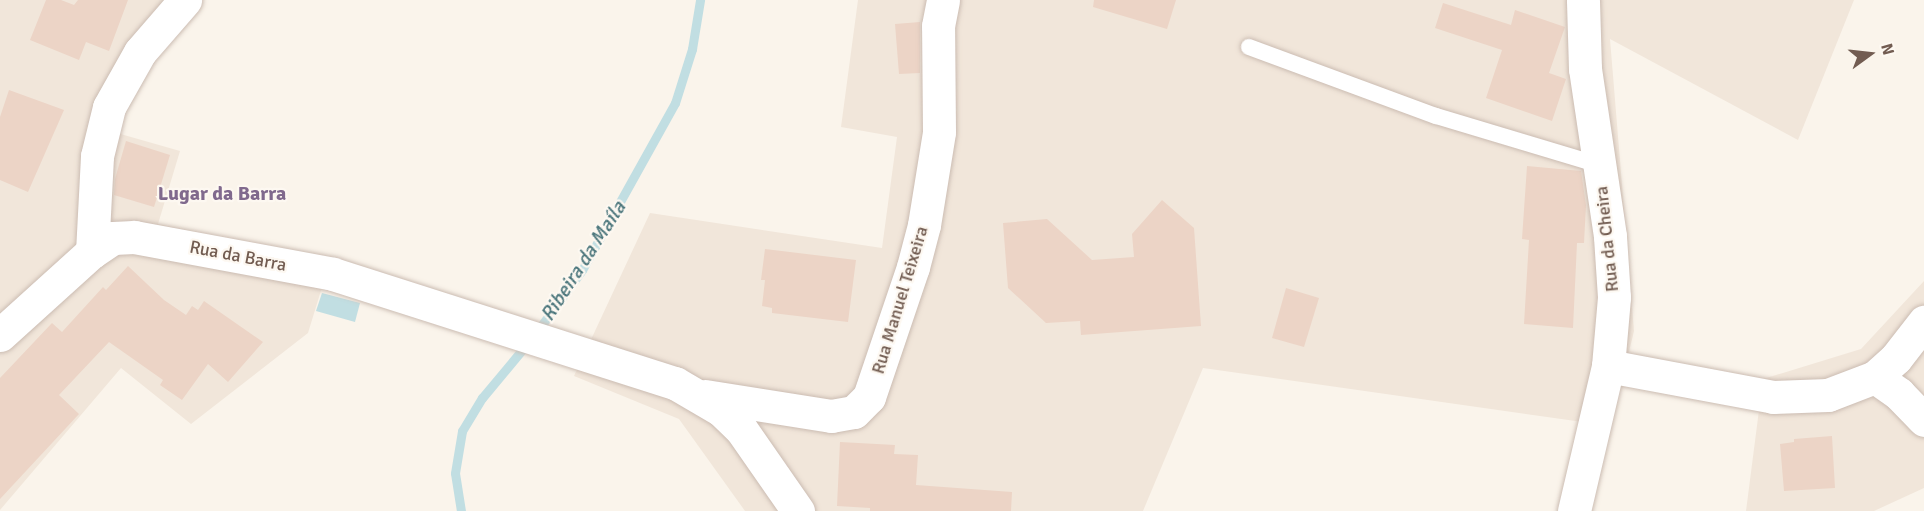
<!DOCTYPE html>
<html>
<head>
<meta charset="utf-8">
<style>
  body { margin:0 }
  #map { position:relative; width:1924px; height:511px; overflow:hidden; background:#faf4eb; font-family:Signika,sans-serif }
  div>[style] { position:absolute }
  [style*='--x'] { left:calc(var(--x)*1px); top:calc(var(--y)*1px); width:calc(var(--w)*1px); rotate:calc(var(--a)*1deg) }
  .residential>* { inset:0; background:#f1e6da }
  .water>* { inset:0; background:#c1dee2 }
  .stream>* { height:9px; margin:-4.5px; padding:0 4.5px; transform-origin:4.5px; border-radius:4.5px; background:#c1dee2 }
  .building>* { inset:0; background:#ecd4c6 }
  .roads { filter:drop-shadow(0 0 2px #cbbcb2) drop-shadow(0 0 2px #cbbcb2) }
  .lane>* { height:16px; margin:-8px; padding:0 8px; transform-origin:8px; border-radius:8px; background:#fff }
  .street>* { height:33px; margin:-16.5px; padding:0 16.5px; transform-origin:16.5px; border-radius:16.5px; background:#fff }
  span { translate:-50% -50%; white-space:nowrap; text-align:center; line-height:1.15; -webkit-text-stroke:4.5px #fdf8f1; paint-order:stroke }
  .street-label { font-size:18px; color:#725c51 }
  .neighbourhood-label { font-size:20px; color:#80698d; font-weight:700 }
  .water-label { font-size:20px; color:#4a757b; font-style:italic }
  .north { position:absolute; left:1840px; top:24px; width:60px; height:60px; -webkit-text-stroke:4px #fdf8f1; paint-order:stroke; rotate:75deg; font-size:16px; font-weight:700; line-height:24px; text-align:center; color:#725c51 }
  .north::after { content:''; display:block; margin:auto; width:21px; height:27px; background:#725c51; clip-path:polygon(50% 0,100% 100%,50% 72%,0 100%) }
</style>
</head>
<body>
<div id="map">
  <div class="residential">
    <div style="clip-path:polygon(0 0,197px 0,173px 26px,110px 131px,180px 151px,158px 224px,330px 261px,308px 333px,191px 424px,121px 368px,0 510px)"></div>
    <div style="clip-path:polygon(858px 0,1854px 0,1798px 140px,1610px 39px,1634px 331px,1611px 426px,1203px 368px,1143px 511px,745px 511px,679px 419px,574px 376px,650px 213px,882px 248px,897px 137px,841px 127px)"></div>
    <div style="clip-path:polygon(1924px 281px,1924px 488px,1874px 511px,1746px 511px,1763px 379px,1861px 349px)"></div>
  </div>
  <div class="water">
    <div style="clip-path:polygon(322px 293px,360px 303px,355px 322px,316px 311px)"></div>
  </div>
  <div class="stream">
    <div style="--x:536;--y:333;--w:78;--a:-53.9"></div>
    <div style="--x:582;--y:270;--w:191;--a:-60.9"></div>
    <div style="--x:675;--y:103;--w:57;--a:-72.5"></div>
    <div style="--x:692;--y:49;--w:50;--a:-80.7"></div>
    <div style="--x:461;--y:511;--w:38;--a:-99"></div>
    <div style="--x:455;--y:473;--w:43;--a:-80.5"></div>
    <div style="--x:462;--y:431;--w:39;--a:-59"></div>
    <div style="--x:482;--y:398;--w:70;--a:-50.2"></div>
  </div>
  <div class="building">
    <div style="clip-path:polygon(46px 0,61px 0,74px 5px,78px 0,128px 0,109px 51px,86px 42px,79px 60px,30px 40px)"></div>
    <div style="clip-path:polygon(1094px 0,1176px 0,1167px 29px,1093px 7px)"></div>
    <div style="clip-path:polygon(1443px 3px,1511px 25px,1515px 10px,1565px 27px,1549px 73px,1566px 79px,1552px 121px,1486px 98px,1502px 50px,1435px 28px)"></div>
    <div style="clip-path:polygon(920px 22px,920px 73px,899px 74px,895px 24px)"></div>
    <div style="clip-path:polygon(9px 90px,64px 110px,28px 192px,0 180px,0 117px)"></div>
    <div style="clip-path:polygon(126px 141px,170px 155px,154px 207px,114px 195px,115px 179px)"></div>
    <div style="clip-path:polygon(1527px 166px,1581px 171px,1586px 205px,1584px 243px,1577px 243px,1573px 328px,1524px 324px,1529px 240px,1522px 239px)"></div>
    <div style="clip-path:polygon(1162px 200px,1194px 228px,1201px 326px,1081px 335px,1080px 321px,1046px 323px,1008px 288px,1003px 223px,1047px 219px,1092px 260px,1134px 257px,1132px 234px)"></div>
    <div style="clip-path:polygon(765px 249px,856px 260px,848px 322px,772px 313px,772px 308px,762px 306px,765px 280px,761px 280px)"></div>
    <div style="clip-path:polygon(128px 266px,164px 300px,186px 315px,192px 306px,198px 310px,204px 301px,263px 342px,228px 382px,208px 364px,182px 400px,160px 385px,163px 380px,109px 342px,59px 395px,79px 414px,0 499px,0 378px,52px 323px,62px 332px,103px 287px,106px 290px)"></div>
    <div style="clip-path:polygon(1286px 288px,1319px 298px,1304px 347px,1272px 338px)"></div>
    <div style="clip-path:polygon(1832px 436px,1835px 488px,1784px 491px,1780px 444px,1794px 442px,1794px 439px)"></div>
    <div style="clip-path:polygon(840px 442px,895px 445px,894px 454px,918px 455px,916px 485px,1012px 492px,1011px 511px,870px 511px,870px 508px,837px 506px)"></div>
  </div>
  <div class="roads">
    <div class="lane">
      <div style="--x:1249;--y:47;--w:199;--a:20.3"></div>
      <div style="--x:1436;--y:116;--w:170;--a:16.7"></div>
    </div>
    <div class="street">
      <div style="--x:92;--y:252;--w:96;--a:-87"></div>
      <div style="--x:97;--y:156;--w:50;--a:-76.2"></div>
      <div style="--x:109;--y:107;--w:63;--a:-60.6"></div>
      <div style="--x:140;--y:52;--w:69;--a:-49.1"></div>
      <div style="--x:0;--y:335;--w:124;--a:-42.1"></div>
      <div style="--x:92;--y:252;--w:25;--a:-34"></div>
      <div style="--x:113;--y:238;--w:21;--a:-3"></div>
      <div style="--x:134;--y:237;--w:202;--a:10.5"></div>
      <div style="--x:333;--y:274;--w:359;--a:17.7"></div>
      <div style="--x:675;--y:383;--w:53;--a:30.4"></div>
      <div style="--x:721;--y:410;--w:28;--a:44"></div>
      <div style="--x:741;--y:429;--w:100;--a:55.2"></div>
      <div style="--x:1608;--y:366;--w:168;--a:10.6"></div>
      <div style="--x:1773;--y:397;--w:55;--a:-2.1"></div>
      <div style="--x:1828;--y:395;--w:50;--a:-21"></div>
      <div style="--x:1875;--y:377;--w:28;--a:-42"></div>
      <div style="--x:1896;--y:358;--w:46;--a:-52.1"></div>
      <div style="--x:1875;--y:377;--w:29;--a:35"></div>
      <div style="--x:1899;--y:394;--w:36;--a:46"></div>
      <div style="--x:705;--y:396;--w:128;--a:9"></div>
      <div style="--x:831;--y:416;--w:23;--a:-10"></div>
      <div style="--x:854;--y:412;--w:21;--a:-45"></div>
      <div style="--x:869;--y:397;--w:137;--a:-71.3"></div>
      <div style="--x:913;--y:267;--w:43;--a:-75.3"></div>
      <div style="--x:924;--y:225;--w:94;--a:-80.8"></div>
      <div style="--x:939;--y:132;--w:106;--a:-90.5"></div>
      <div style="--x:938;--y:26;--w:26;--a:-79"></div>
      <div style="--x:1574;--y:511;--w:149;--a:-76.8"></div>
      <div style="--x:1608;--y:366;--w:69;--a:-85"></div>
      <div style="--x:1614;--y:297;--w:61;--a:-93.8"></div>
      <div style="--x:1610;--y:236;--w:169;--a:-98.5"></div>
      <div style="--x:1585;--y:69;--w:69;--a:-91.7"></div>
    </div>
  </div>
  <div class="street-label">
    <span style="left:1607px;top:239px;rotate:-96deg">Rua da Cheira</span>
    <span style="left:238px;top:256px;rotate:11deg">Rua da Barra</span>
    <span style="left:900px;top:300px;rotate:-73deg">Rua Manuel Teixeira</span>
  </div>
  <div class="neighbourhood-label">
    <span style="left:222px;top:193px">Lugar da Barra</span>
  </div>
  <div class="water-label">
    <span style="left:583px;top:261px;rotate:-57deg">Ribeira da Maíla</span>
  </div>
  <div class="north">N</div>
</div>
</body>
</html>
